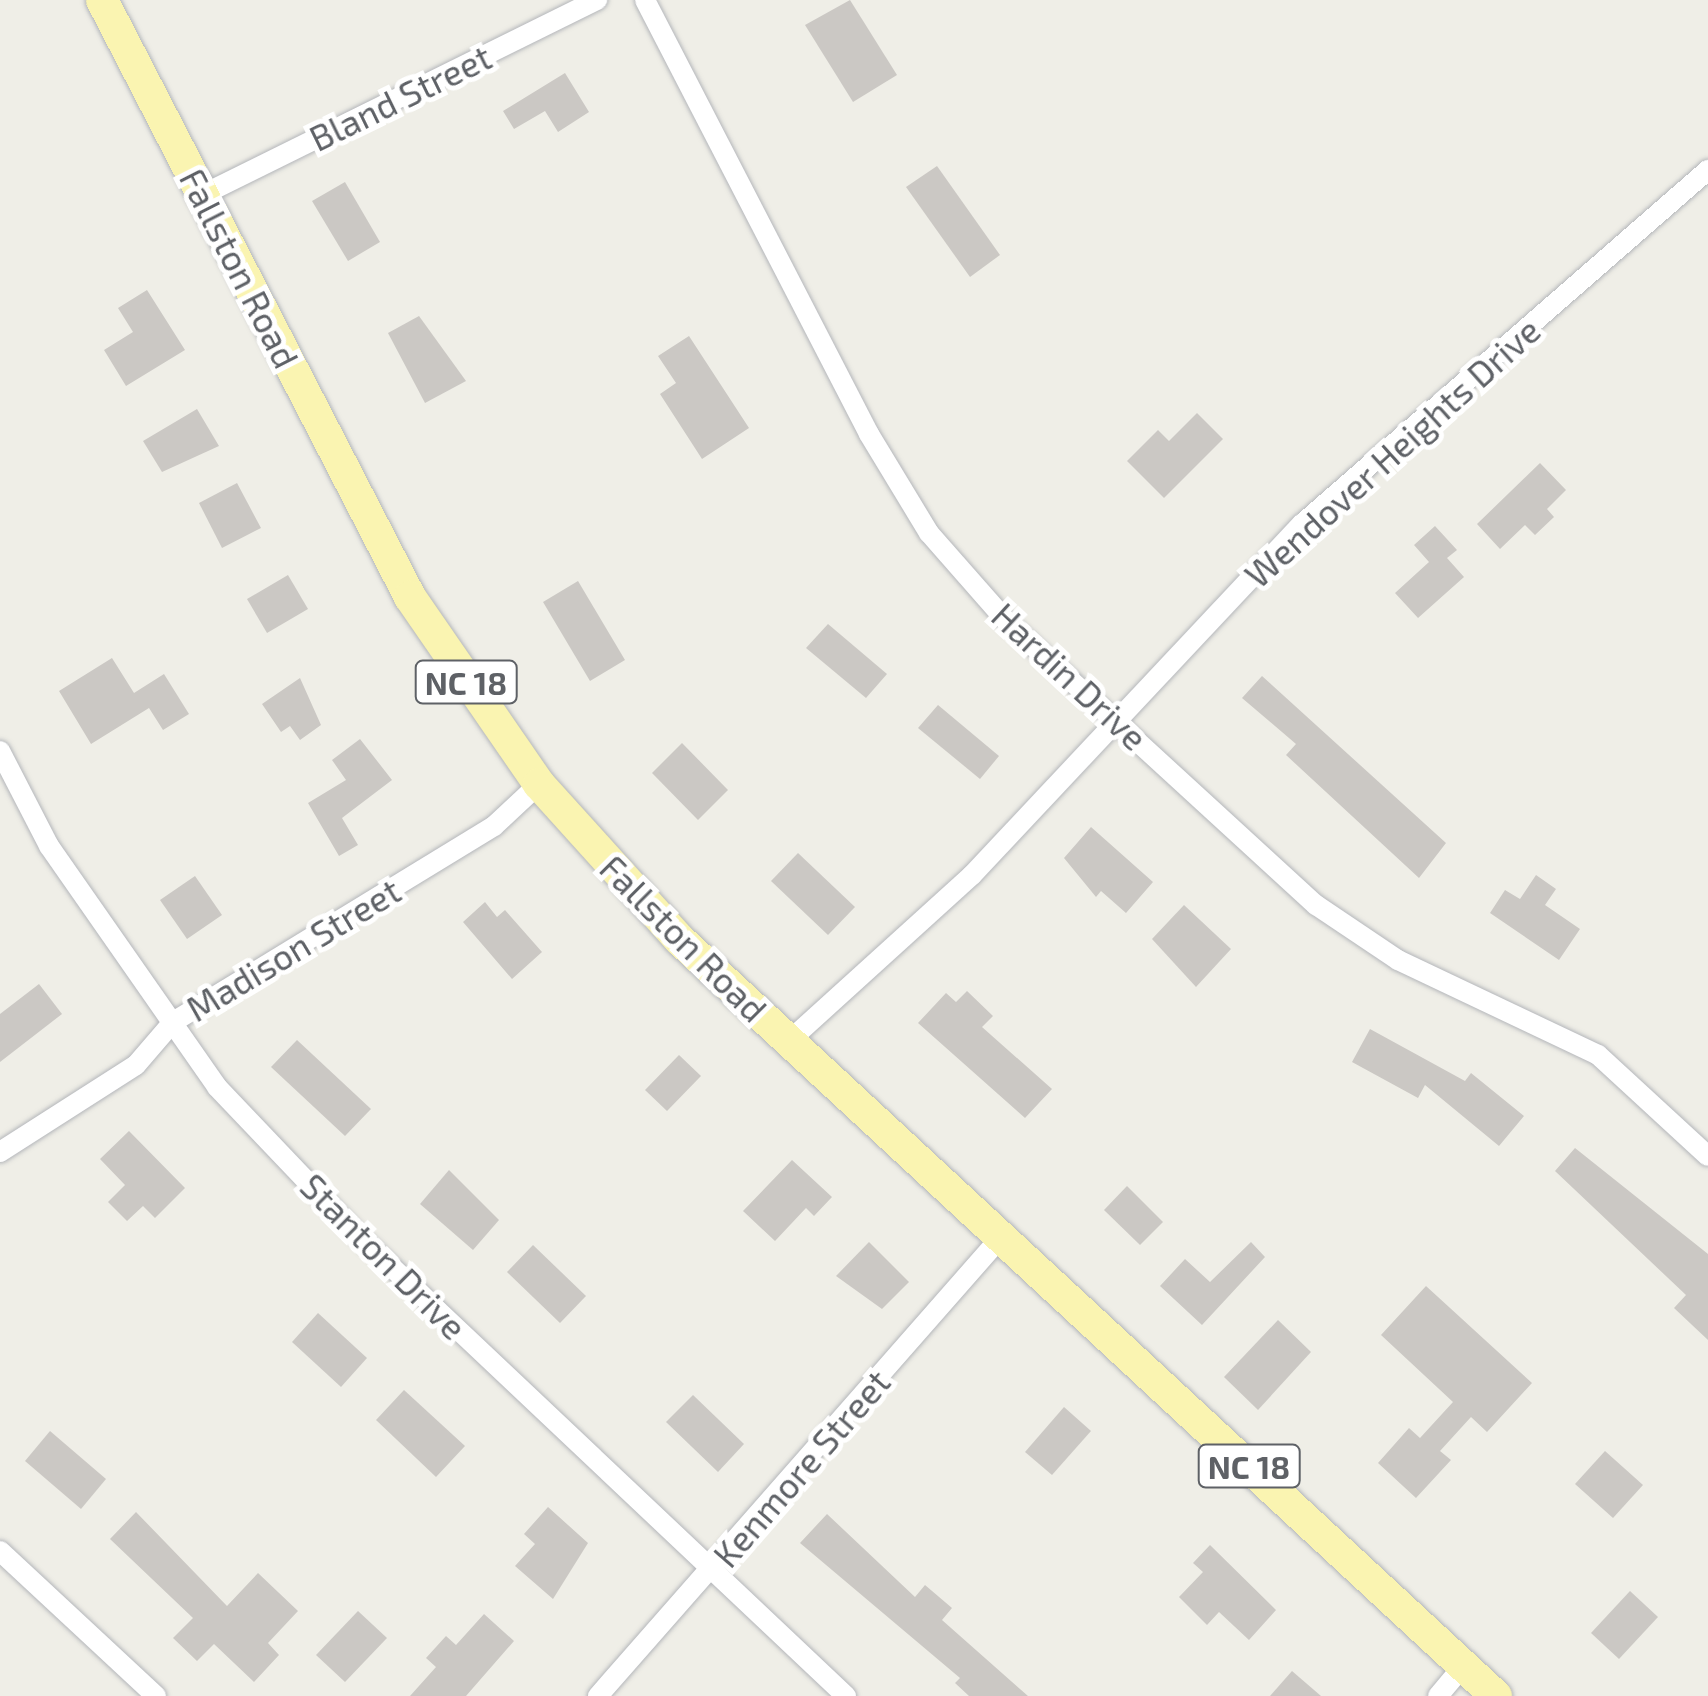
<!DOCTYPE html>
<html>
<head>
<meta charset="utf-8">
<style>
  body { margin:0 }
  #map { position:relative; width:1708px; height:1696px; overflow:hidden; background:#efeee7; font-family:"Exo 2",sans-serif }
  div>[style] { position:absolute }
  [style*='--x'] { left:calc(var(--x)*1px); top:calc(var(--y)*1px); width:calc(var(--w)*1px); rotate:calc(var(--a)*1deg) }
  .building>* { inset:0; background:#cbc8c4 }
  .roads { filter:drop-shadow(0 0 2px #b4b6ba) drop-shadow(0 0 2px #b4b6ba) }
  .street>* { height:20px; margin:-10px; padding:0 10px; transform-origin:10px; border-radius:10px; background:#fff }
  .primary>* { height:32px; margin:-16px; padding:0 16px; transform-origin:16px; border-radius:16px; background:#faf4b1 }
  span { translate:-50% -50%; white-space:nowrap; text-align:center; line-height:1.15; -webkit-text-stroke:10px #fff; paint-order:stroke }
  .shield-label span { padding:2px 8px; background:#fff; border:2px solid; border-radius:8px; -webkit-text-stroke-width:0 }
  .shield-label { font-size:32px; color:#5e6166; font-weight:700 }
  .street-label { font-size:35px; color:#5e6166 }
</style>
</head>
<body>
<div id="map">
  <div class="building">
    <div style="clip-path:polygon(850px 0,897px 75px,853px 102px,805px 25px)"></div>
    <div style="clip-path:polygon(565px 73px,589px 112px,558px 132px,545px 111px,514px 129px,503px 111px)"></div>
    <div style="clip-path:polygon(937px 166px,1000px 255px,970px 277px,906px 187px)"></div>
    <div style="clip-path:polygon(345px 182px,380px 242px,348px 261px,312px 201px)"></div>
    <div style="clip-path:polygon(147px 290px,185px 350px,126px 386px,104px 350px,133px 332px,118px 308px)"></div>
    <div style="clip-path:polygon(419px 316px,466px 381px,425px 403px,388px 333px)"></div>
    <div style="clip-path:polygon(689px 336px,749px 428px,702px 459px,660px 394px,676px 383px,658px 356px)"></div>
    <div style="clip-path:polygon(197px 409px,219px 446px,162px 472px,143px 441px)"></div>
    <div style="clip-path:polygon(1197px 413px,1223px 439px,1164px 498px,1127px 461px,1158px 430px,1169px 441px)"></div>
    <div style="clip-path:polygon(1540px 463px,1566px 490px,1547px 509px,1554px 517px,1535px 535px,1525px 525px,1500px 549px,1477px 524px)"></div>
    <div style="clip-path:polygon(237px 483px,261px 528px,222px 548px,199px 503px)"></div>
    <div style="clip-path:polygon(1435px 526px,1457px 550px,1447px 558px,1464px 577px,1418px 618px,1395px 593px,1429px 562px,1414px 545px)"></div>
    <div style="clip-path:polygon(288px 575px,308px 609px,267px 633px,247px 599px)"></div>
    <div style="clip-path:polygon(578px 581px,625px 660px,590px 681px,543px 602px)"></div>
    <div style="clip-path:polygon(828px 624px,887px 674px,866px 698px,806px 648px)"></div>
    <div style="clip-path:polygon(112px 658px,134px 693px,164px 674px,189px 714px,163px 730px,149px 708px,91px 744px,59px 691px)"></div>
    <div style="clip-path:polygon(1262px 676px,1446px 843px,1419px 878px,1286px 755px,1296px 744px,1242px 698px)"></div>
    <div style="clip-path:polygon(300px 678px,321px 725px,300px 740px,290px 726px,281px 732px,262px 704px)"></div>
    <div style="clip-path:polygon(938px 705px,999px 756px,980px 779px,918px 728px)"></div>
    <div style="clip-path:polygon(360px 739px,392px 780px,342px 818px,358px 845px,339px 856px,308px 803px,346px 780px,332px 760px)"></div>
    <div style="clip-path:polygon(682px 743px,728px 790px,698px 820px,652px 773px)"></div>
    <div style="clip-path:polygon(1091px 827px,1153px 882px,1126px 913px,1101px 891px,1096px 897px,1064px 858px)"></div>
    <div style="clip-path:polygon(798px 853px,855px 907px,828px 935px,771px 881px)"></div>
    <div style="clip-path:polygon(1536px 875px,1556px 889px,1545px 905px,1580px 929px,1559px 960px,1490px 913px,1505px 890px,1520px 899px)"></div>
    <div style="clip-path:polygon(195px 876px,222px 915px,187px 939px,160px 900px)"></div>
    <div style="clip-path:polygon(485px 902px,497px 917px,505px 910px,542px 952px,512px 979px,463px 922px)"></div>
    <div style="clip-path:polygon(1184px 905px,1231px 949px,1196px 987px,1152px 939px)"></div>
    <div style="clip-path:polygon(39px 984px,62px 1014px,0 1062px,0 1014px)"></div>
    <div style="clip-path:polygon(967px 991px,993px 1016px,982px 1027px,1052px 1089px,1025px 1118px,918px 1023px,946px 993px,956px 1002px)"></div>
    <div style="clip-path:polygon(1370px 1029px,1465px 1081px,1471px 1073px,1524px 1116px,1499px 1146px,1425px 1085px,1418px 1098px,1352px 1062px)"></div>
    <div style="clip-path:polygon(297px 1040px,371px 1109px,345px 1136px,271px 1067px)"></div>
    <div style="clip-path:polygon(679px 1055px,701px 1076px,667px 1111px,645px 1090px)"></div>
    <div style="clip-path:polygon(129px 1131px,185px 1188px,155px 1218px,143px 1206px,127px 1221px,108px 1202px,125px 1185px,100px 1159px)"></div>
    <div style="clip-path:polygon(1575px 1148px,1708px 1254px,1708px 1340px,1674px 1308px,1686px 1295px,1555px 1171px)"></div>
    <div style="clip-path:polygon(792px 1160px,832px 1197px,814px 1216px,806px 1208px,775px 1241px,743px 1211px)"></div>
    <div style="clip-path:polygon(449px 1170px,499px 1220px,473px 1250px,420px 1204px)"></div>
    <div style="clip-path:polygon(1127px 1186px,1163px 1222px,1140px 1245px,1104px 1210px)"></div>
    <div style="clip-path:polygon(869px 1242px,909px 1282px,882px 1309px,836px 1276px)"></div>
    <div style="clip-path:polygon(1251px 1242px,1265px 1257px,1202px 1325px,1160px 1286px,1185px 1259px,1210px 1282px)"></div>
    <div style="clip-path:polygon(533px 1245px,586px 1296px,560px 1323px,507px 1272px)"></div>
    <div style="clip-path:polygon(1426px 1286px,1532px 1383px,1487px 1432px,1471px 1417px,1440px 1451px,1451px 1460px,1416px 1498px,1378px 1463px,1409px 1428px,1420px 1438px,1453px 1402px,1381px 1335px)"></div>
    <div style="clip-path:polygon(318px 1313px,367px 1358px,341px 1387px,292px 1342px)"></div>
    <div style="clip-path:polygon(1278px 1320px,1311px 1352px,1258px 1410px,1224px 1377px)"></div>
    <div style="clip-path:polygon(404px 1390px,465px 1446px,436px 1477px,376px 1420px)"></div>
    <div style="clip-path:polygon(693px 1395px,744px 1444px,718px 1472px,666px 1422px)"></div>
    <div style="clip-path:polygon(1064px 1407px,1091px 1431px,1052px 1475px,1025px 1452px)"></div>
    <div style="clip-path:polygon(50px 1431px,106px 1479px,81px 1509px,25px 1461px)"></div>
    <div style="clip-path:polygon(1605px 1451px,1643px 1485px,1613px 1518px,1575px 1484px)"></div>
    <div style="clip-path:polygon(548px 1507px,588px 1543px,553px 1599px,515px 1566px,535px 1544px,524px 1534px)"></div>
    <div style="clip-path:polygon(136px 1512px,227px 1606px,258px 1573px,298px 1611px,268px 1643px,279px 1655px,254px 1682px,214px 1644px,197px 1661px,173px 1638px,193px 1618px,110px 1539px)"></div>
    <div style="clip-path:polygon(827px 1514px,915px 1597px,925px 1585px,952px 1608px,942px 1620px,1028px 1696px,969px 1696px,955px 1683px,960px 1678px,800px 1543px)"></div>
    <div style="clip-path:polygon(1210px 1545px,1276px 1610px,1249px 1640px,1219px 1612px,1207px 1625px,1179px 1597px,1203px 1572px,1193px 1563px)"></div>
    <div style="clip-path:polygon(1630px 1591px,1658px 1617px,1619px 1659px,1591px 1633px)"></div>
    <div style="clip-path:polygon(358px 1611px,387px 1638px,345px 1682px,316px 1655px)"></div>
    <div style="clip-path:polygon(484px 1614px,514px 1641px,466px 1696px,410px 1696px,436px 1667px,426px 1658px,446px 1636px,456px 1645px)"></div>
    <div style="clip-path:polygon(1292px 1671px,1321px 1696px,1270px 1696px)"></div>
  </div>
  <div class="roads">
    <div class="street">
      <div style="--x:645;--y:0;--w:488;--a:62.7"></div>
      <div style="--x:869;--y:434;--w:116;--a:58.8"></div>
      <div style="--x:929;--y:533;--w:120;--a:48.7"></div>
      <div style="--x:1008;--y:623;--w:418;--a:42.5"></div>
      <div style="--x:1316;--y:905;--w:99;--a:33.9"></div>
      <div style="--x:1398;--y:960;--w:221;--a:25.4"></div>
      <div style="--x:1598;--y:1055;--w:149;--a:42.6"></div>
      <div style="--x:202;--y:195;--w:441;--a:-26.3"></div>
      <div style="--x:0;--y:751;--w:107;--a:62.7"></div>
      <div style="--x:49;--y:846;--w:294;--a:55.1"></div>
      <div style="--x:217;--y:1087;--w:209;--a:46.4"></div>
      <div style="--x:361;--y:1238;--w:667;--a:43.36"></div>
      <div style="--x:789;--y:1041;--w:247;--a:-42.2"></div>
      <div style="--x:972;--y:875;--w:482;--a:-46.8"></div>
      <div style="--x:1302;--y:524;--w:539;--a:-41.09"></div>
      <div style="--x:0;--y:1152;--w:161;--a:-32.6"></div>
      <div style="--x:136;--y:1065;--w:57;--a:-49.3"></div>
      <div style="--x:173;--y:1022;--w:376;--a:-31.4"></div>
      <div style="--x:494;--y:826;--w:62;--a:-43"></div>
      <div style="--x:0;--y:1551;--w:213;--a:42.9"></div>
      <div style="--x:598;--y:1696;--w:611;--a:-48.72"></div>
      <div style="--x:1438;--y:1696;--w:39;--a:-50"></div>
    </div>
    <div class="primary">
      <div style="--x:102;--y:0;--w:672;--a:62.71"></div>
      <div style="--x:410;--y:597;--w:227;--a:55.4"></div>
      <div style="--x:539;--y:784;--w:209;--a:47.9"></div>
      <div style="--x:679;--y:939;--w:1114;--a:42.82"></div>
    </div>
  </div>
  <div class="shield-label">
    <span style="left:466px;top:682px">NC 18</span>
    <span style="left:1249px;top:1466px">NC 18</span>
  </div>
  <div class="street-label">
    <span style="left:400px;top:97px;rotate:-26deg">Bland Street</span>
    <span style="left:240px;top:268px;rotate:63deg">Fallston Road</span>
    <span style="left:1392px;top:452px;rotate:-42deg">Wendover Heights Drive</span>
    <span style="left:1070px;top:676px;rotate:43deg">Hardin Drive</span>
    <span style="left:684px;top:938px;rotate:45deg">Fallston Road</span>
    <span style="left:293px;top:949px;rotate:-31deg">Madison Street</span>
    <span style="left:384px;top:1256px;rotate:45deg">Stanton Drive</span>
    <span style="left:801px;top:1468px;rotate:-49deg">Kenmore Street</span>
  </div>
</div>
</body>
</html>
